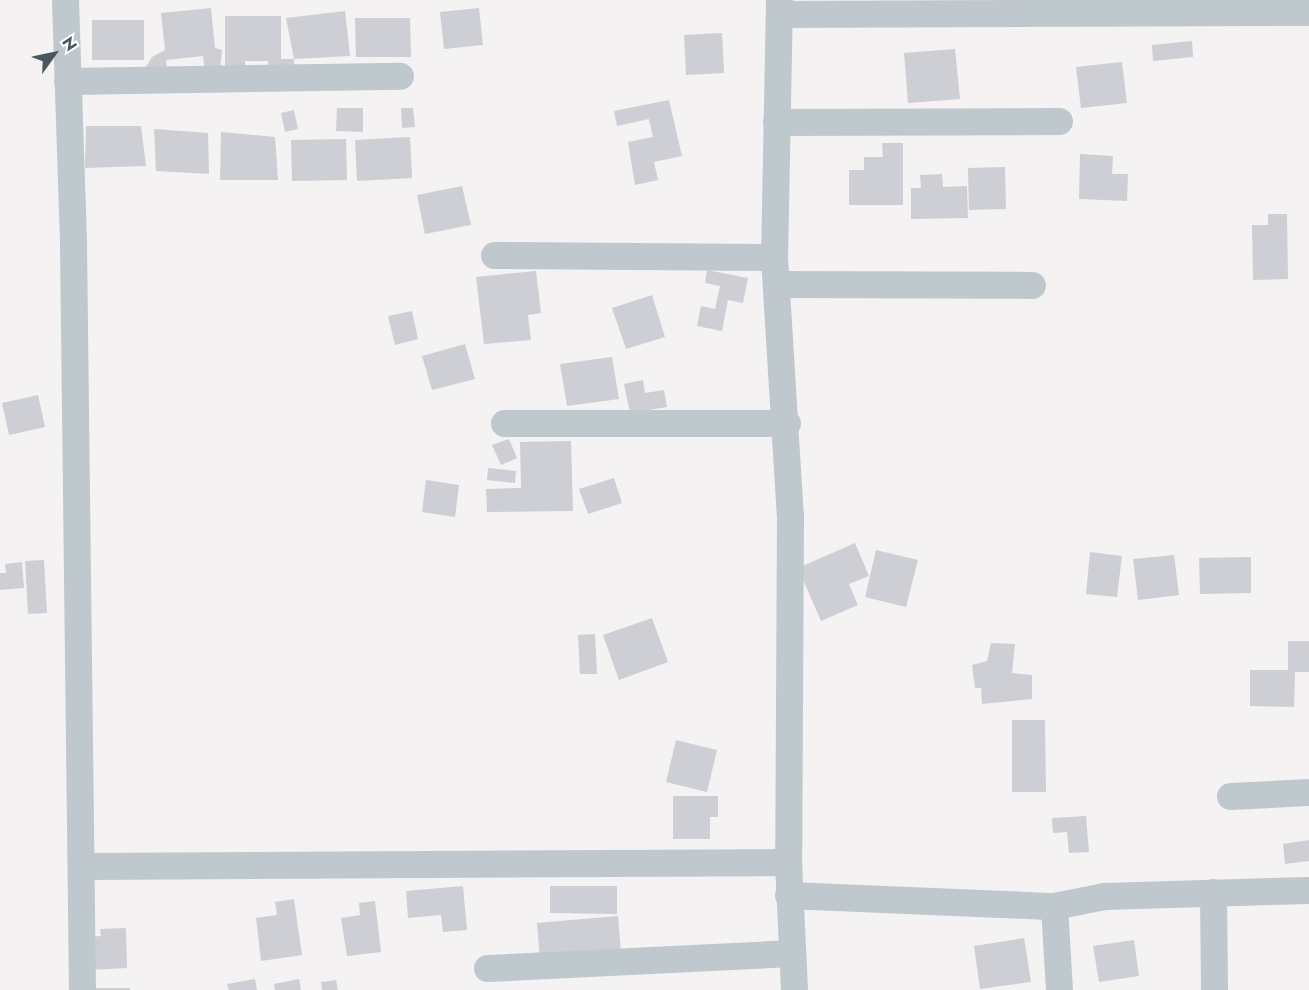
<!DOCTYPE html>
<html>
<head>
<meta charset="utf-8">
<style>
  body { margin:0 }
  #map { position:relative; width:1309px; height:990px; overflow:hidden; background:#f4f2f2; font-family:Jost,sans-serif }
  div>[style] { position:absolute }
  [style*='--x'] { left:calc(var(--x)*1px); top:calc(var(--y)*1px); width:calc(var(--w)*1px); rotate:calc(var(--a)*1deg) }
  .building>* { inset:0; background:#cdcfd4 }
  .minor>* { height:27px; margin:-13.5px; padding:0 13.5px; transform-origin:13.5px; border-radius:13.5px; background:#bfc8cd }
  span { translate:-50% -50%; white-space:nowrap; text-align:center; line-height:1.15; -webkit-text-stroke:6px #fff; paint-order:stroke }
  .north { position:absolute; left:24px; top:24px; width:60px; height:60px; -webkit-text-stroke:4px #fff; paint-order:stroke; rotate:57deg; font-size:16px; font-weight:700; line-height:24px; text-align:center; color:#4b575e }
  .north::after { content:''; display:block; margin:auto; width:21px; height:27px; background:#4b575e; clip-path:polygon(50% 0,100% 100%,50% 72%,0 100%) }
</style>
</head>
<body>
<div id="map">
  <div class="building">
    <div style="clip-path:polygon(211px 8px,215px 48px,222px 50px,220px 71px,205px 72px,203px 56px,166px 60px,167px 70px,143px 72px,152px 57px,165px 50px,161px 13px)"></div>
    <div style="clip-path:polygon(479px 8px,483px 45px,444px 49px,440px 12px)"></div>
    <div style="clip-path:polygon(345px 11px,350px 56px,294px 59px,286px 18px)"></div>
    <div style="clip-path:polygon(225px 16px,281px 16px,281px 59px,294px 59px,294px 72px,269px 72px,268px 61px,245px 61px,245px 75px,225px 74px)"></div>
    <div style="clip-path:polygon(355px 18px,410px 18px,411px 57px,356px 57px)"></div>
    <div style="clip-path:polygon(92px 20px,144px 20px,144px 60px,92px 60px)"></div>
    <div style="clip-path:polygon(722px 33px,724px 73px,686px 75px,684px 35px)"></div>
    <div style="clip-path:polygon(1192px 41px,1193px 57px,1153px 61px,1152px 45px)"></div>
    <div style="clip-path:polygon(955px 49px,960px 99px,908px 103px,904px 53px)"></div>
    <div style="clip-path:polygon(1122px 62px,1127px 103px,1081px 108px,1076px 67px)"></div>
    <div style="clip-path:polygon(669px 100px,682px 156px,654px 162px,658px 180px,635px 185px,628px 142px,653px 137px,649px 119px,617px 126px,614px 111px)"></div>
    <div style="clip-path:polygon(337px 108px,363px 108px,363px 132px,336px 131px)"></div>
    <div style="clip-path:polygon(401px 108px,413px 108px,415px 127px,402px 128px)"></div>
    <div style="clip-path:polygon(294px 110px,298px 129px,285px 132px,281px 113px)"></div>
    <div style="clip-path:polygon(86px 126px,141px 126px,146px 166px,85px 168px)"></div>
    <div style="clip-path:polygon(154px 129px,208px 133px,209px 174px,156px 171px)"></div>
    <div style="clip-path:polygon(221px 132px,275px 137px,278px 180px,220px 180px)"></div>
    <div style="clip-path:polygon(410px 137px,412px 178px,357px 181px,355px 140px)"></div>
    <div style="clip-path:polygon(346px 139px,347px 180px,292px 181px,291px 140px)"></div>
    <div style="clip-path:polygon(882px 143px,903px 143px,903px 205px,849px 205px,849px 170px,864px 170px,864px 157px,883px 157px)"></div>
    <div style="clip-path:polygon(1080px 154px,1113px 156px,1112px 174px,1128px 174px,1127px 201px,1079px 199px)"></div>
    <div style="clip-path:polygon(1005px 167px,1006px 209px,969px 210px,968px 168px)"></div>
    <div style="clip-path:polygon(942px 174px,943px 187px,967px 186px,968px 218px,911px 219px,911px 188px,921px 188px,920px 175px)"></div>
    <div style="clip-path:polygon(462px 186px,471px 225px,425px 234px,417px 195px)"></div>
    <div style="clip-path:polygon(1268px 214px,1287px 214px,1288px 279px,1253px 280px,1252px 225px,1268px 225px)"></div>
    <div style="clip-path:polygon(707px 270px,748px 278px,743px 303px,728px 300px,722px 331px,697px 326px,701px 306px,715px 309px,720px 286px,705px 283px)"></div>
    <div style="clip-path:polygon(536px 271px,541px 313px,528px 315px,531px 340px,484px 344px,476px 277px)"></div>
    <div style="clip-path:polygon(652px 295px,665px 337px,626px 349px,612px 308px)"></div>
    <div style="clip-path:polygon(412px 311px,418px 339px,395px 345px,388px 316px)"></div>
    <div style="clip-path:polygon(465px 344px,475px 379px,432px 390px,422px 356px)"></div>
    <div style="clip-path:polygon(612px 357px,619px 399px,567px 406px,560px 364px)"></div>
    <div style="clip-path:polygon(643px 380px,645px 393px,664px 390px,667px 407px,630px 413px,624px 384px)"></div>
    <div style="clip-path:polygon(38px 395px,45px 427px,9px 435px,2px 403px)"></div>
    <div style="clip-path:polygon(509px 439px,517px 458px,501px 465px,492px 445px)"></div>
    <div style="clip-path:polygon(571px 441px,573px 511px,487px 512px,486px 489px,521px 488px,520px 442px)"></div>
    <div style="clip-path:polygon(488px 468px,516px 471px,515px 483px,487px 480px)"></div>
    <div style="clip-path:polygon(614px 478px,622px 503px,588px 514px,579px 489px)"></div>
    <div style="clip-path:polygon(426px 480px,459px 485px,455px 517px,422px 512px)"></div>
    <div style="clip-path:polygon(855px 543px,869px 576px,849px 584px,858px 605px,821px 621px,798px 568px)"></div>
    <div style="clip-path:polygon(876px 550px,918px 560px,906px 607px,865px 597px)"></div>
    <div style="clip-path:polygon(1090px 552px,1122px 556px,1117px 597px,1086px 594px)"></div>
    <div style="clip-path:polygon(1174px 555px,1179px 595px,1138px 600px,1133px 559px)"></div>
    <div style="clip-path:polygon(1251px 557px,1251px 593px,1200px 594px,1199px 558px)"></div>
    <div style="clip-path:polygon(44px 560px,47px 613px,28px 614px,25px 561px)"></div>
    <div style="clip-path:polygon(22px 562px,24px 588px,0 590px,0 573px,6px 573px,5px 564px)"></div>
    <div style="clip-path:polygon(652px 618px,668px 662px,619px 680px,603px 635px)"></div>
    <div style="clip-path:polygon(595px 634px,597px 674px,580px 674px,578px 635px)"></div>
    <div style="clip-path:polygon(1288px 641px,1309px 641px,1309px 672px,1295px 672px,1294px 707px,1250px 706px,1250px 670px,1288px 670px)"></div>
    <div style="clip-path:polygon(991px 643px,1015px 644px,1012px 673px,1032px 675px,1032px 699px,982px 704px,981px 688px,975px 688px,972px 665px,987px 661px)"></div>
    <div style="clip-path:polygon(1012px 720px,1045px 720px,1046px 792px,1012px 792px)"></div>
    <div style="clip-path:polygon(676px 740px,717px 750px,707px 792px,666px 782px)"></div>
    <div style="clip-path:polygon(673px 796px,718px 796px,718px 817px,710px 817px,710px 839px,673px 839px)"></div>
    <div style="clip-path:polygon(1086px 816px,1089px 852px,1069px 853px,1067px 832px,1053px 833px,1052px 818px)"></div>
    <div style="clip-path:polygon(1309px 840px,1309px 861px,1285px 864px,1283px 844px)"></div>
    <div style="clip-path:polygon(463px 886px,467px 930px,443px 932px,441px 915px,408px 918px,406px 891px)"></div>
    <div style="clip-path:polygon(550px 886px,617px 886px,617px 914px,550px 913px)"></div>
    <div style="clip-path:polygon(294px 899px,302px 955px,261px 961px,256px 918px,277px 915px,275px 902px)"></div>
    <div style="clip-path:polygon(375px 901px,381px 952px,347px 956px,341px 918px,360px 915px,359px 903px)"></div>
    <div style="clip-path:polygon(618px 916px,621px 954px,540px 962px,537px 923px)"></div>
    <div style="clip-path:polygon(126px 928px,127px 968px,90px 970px,88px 937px,101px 936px,100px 929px)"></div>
    <div style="clip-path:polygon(1024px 938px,1031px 982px,980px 989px,974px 946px)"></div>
    <div style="clip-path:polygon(1134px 940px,1139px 976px,1099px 982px,1093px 946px)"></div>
    <div style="clip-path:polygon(255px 979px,257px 990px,229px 990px,227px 984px)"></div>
    <div style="clip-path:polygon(299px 979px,301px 990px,275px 990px,274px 984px)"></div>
    <div style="clip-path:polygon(336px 980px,338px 990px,322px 990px,321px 982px)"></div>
    <div style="clip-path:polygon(94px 988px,130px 988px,130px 990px,94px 990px)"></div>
  </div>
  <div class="minor">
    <div style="--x:65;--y:0;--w:244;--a:88.1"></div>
    <div style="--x:73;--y:244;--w:746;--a:89.31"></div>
    <div style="--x:779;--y:0;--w:257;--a:91.1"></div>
    <div style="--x:774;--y:257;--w:258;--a:86.5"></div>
    <div style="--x:790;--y:515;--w:347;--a:90.3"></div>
    <div style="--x:788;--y:862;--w:128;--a:87.3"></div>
    <div style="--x:779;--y:14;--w:530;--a:-0.22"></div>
    <div style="--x:67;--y:81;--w:333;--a:-0.9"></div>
    <div style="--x:776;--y:122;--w:283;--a:-0.2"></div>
    <div style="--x:494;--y:255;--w:280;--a:0.4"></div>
    <div style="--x:777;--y:284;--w:255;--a:0.2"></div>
    <div style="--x:504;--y:423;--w:283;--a:0"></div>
    <div style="--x:1230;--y:796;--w:79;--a:-2.9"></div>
    <div style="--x:82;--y:866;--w:706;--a:-0.32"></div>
    <div style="--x:1213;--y:892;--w:98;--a:89.4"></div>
    <div style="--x:788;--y:895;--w:266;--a:2.4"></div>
    <div style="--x:1054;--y:906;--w:51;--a:-11.3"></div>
    <div style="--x:1104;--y:896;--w:205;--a:-1.7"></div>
    <div style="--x:1054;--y:906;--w:84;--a:86.6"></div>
    <div style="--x:487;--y:968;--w:305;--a:-2.8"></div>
  </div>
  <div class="north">N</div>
</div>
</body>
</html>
